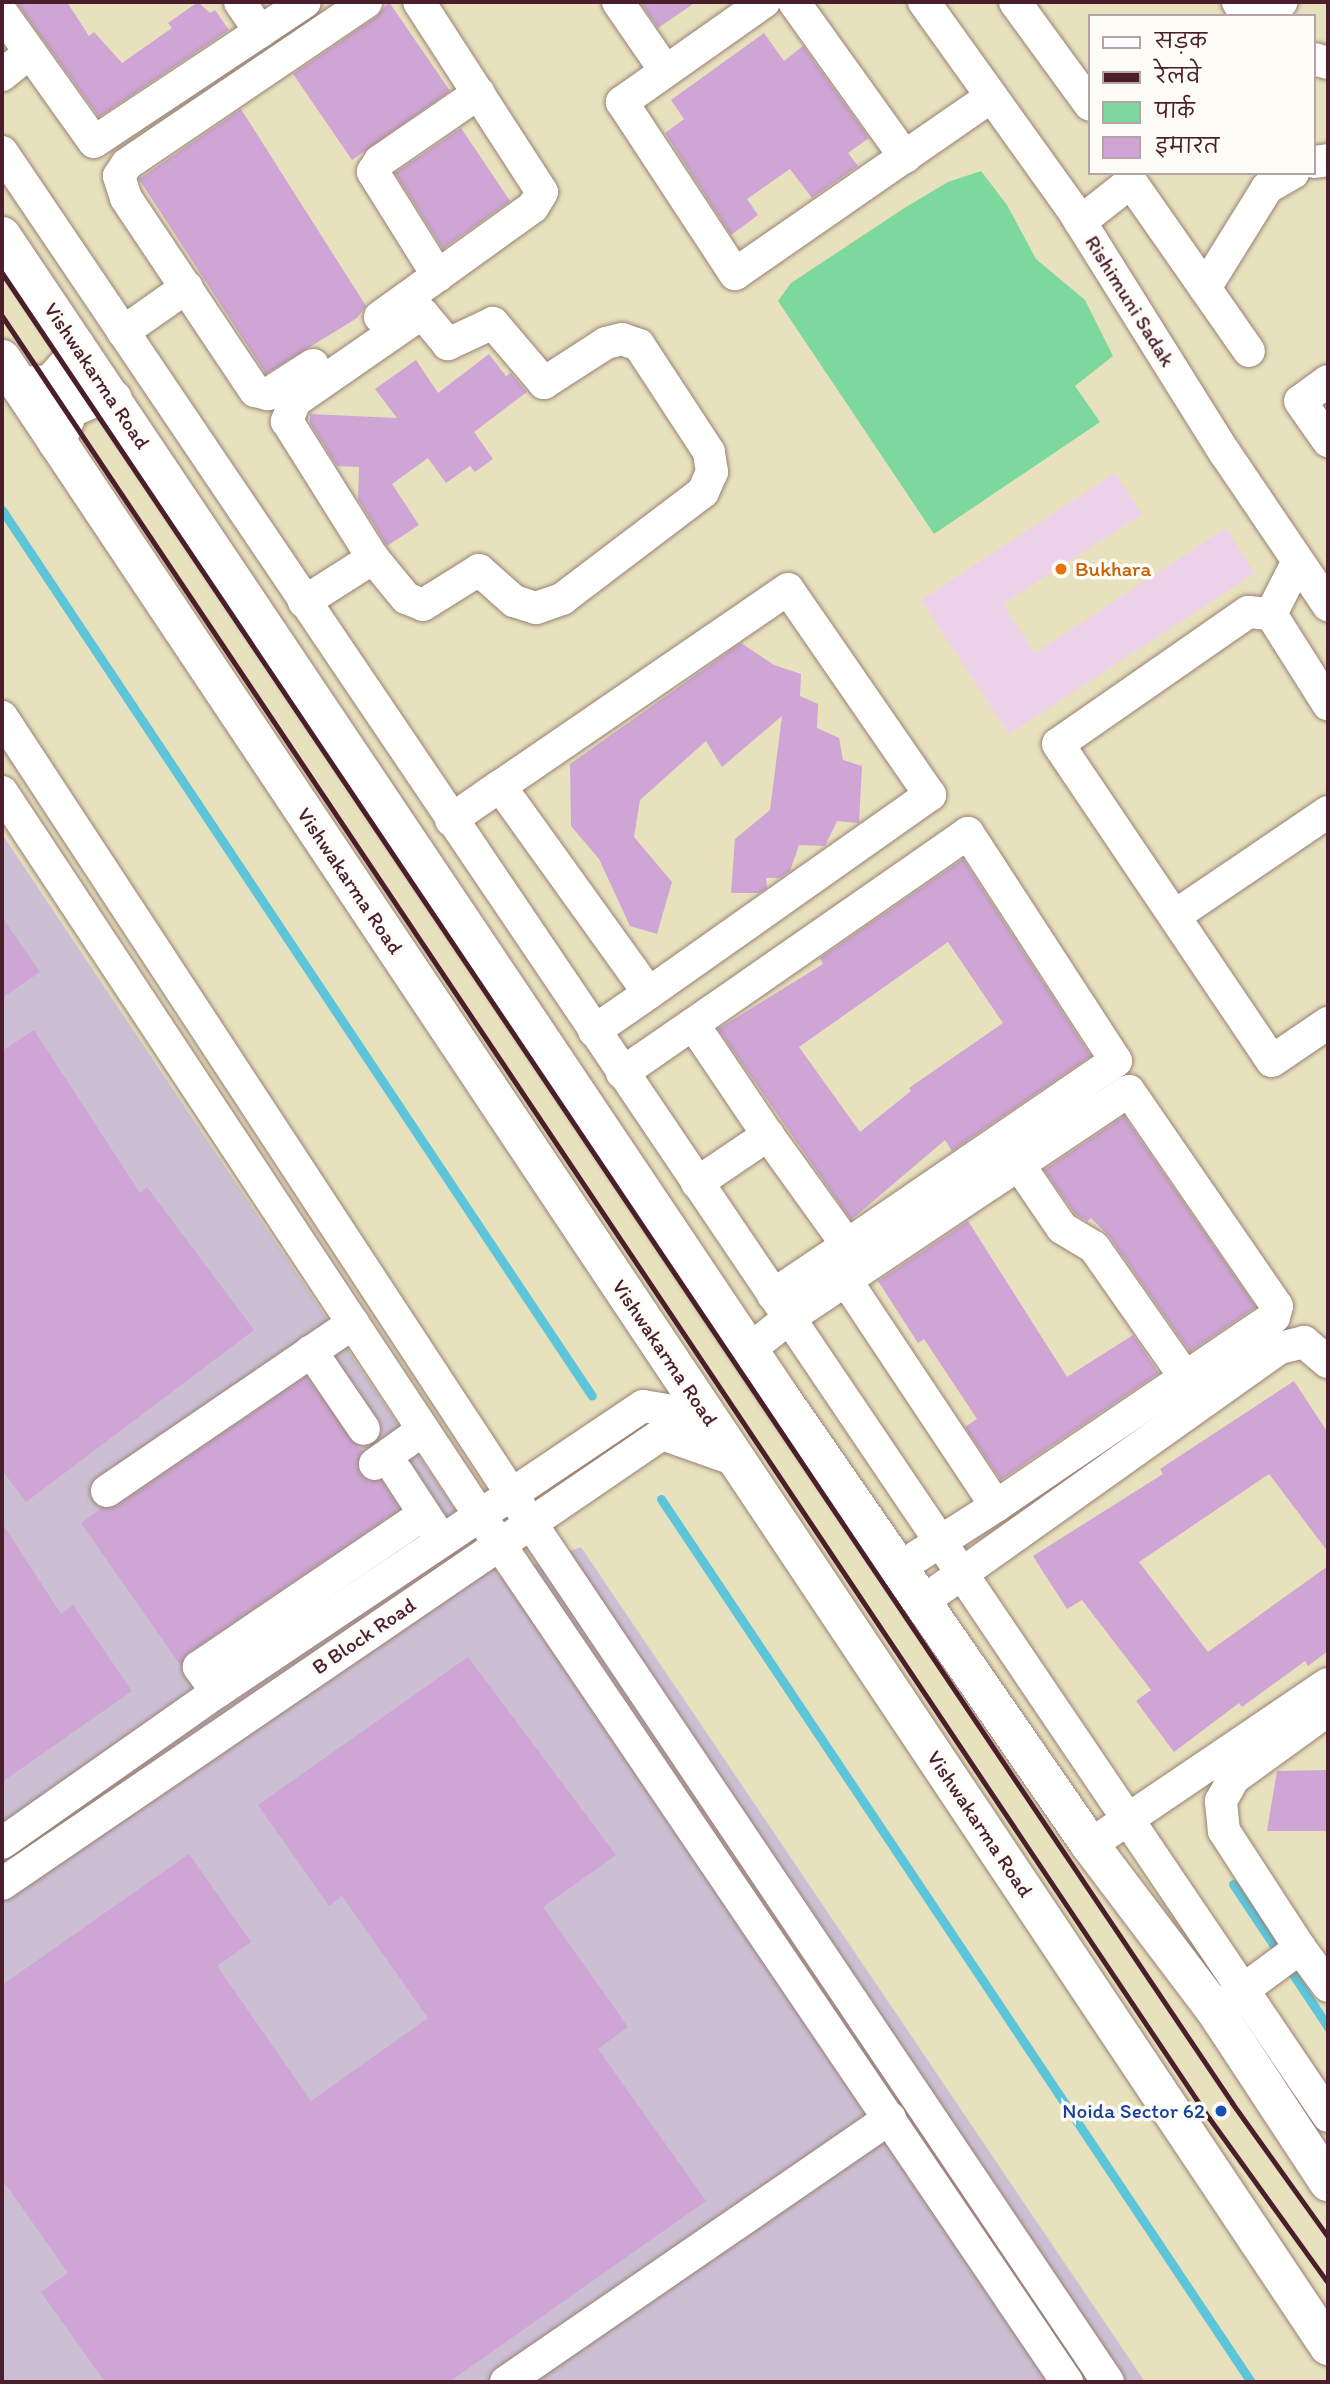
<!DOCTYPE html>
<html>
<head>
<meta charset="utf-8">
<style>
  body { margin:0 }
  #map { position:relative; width:1330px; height:2384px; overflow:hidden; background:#e8e1be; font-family:Itim,"Playpen Sans Deva",sans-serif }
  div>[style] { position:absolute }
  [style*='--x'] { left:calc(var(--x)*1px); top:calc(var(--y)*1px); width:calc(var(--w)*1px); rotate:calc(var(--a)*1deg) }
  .built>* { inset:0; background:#edd1e9 }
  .industrial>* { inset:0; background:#ccbfd4 }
  .green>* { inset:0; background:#7dd89e }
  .stream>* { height:9px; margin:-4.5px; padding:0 4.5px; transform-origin:4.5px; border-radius:4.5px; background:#5dc5da }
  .building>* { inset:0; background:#cea5d4 }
  .roads { filter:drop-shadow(0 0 2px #998074) drop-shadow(0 0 2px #998074) }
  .minor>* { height:32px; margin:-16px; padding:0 16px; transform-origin:16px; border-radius:16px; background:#fff }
  .major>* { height:38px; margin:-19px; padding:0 19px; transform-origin:19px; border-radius:19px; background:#fff }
  .rail>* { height:5px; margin:-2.5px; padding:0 2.5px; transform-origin:2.5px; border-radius:2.5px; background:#4a1f2b }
  .dots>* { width:19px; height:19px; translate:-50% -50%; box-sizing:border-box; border:4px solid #fdfcf7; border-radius:50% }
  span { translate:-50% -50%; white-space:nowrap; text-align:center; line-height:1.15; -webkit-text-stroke:7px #fdfcf7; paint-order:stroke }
  .street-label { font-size:21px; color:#4a1f2b }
  .food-label { font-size:21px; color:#c56008 }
  .left { translate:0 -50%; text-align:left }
  .transit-label { font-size:21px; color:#164399 }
  .right { translate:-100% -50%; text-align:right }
  .frame { position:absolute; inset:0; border:4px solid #4a1f2b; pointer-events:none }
  .legend { position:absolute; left:1088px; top:14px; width:228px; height:161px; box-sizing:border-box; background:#fdfcf7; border:2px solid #b5a4a5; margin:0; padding:9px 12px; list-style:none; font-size:21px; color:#4a1f2b }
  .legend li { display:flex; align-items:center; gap:14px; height:35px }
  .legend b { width:35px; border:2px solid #b5a4a5 }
</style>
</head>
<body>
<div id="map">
  <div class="built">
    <div style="clip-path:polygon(1115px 473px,1142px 514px,1003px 604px,1035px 653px,1226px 528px,1255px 573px,1009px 734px,921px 600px)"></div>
  </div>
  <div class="industrial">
    <div style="clip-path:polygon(2px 834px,500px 1577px,581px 1547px,1145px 2382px,2px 2382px)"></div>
  </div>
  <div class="green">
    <div style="clip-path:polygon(981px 171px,1007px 205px,1036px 259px,1085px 300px,1113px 356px,1075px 386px,1100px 422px,934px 534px,778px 301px,791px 283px,906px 207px,948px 182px)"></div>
  </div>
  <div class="stream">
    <div style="--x:2;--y:510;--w:1064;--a:56.34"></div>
    <div style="--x:661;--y:1499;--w:1062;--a:56.25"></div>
    <div style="--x:1233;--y:1884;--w:172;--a:56.4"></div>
  </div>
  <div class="building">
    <div style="clip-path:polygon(16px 2px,67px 2px,89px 36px,94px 32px,122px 63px,172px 28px,168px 23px,198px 2px,210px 13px,215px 10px,229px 30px,99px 117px)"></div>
    <div style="clip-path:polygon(389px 2px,450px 91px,352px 160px,293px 74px,376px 17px)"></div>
    <div style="clip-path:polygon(640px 2px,696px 2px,658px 28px)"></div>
    <div style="clip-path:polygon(764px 33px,784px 61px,803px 46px,869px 138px,848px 153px,858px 166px,812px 198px,790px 169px,747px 199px,758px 215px,731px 235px,665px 133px,684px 119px,671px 100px)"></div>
    <div style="clip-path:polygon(241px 109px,366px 306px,357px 318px,266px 374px,139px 179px)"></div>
    <div style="clip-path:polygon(461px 128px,510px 201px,443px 249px,395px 173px)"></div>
    <div style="clip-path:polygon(489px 354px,506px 376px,511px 373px,527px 392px,474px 432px,493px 459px,475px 472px,470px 466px,446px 483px,428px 458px,392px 484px,419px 525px,387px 546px,358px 499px,359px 467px,337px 466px,310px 423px,310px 414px,397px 418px,375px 389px,416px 360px,438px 393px)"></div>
    <div style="clip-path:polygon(741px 643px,774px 665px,801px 674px,800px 696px,818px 704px,817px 728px,839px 738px,843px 760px,862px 766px,859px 823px,837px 821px,825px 846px,799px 845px,790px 871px,780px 878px,766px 878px,767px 888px,759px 893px,731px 893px,735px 839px,770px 810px,782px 716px,722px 767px,706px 741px,640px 800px,634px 837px,672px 882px,657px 934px,630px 926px,599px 859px,571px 826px,570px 764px)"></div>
    <div style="clip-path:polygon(evenodd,963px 859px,1091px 1056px,952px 1151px,945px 1140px,851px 1220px,718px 1029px,823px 964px,820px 958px,963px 859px,948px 942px,1003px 1023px,909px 1088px,911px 1091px,860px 1132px,799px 1047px,948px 942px)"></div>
    <div style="clip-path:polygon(2px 917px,40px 972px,2px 998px)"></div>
    <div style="clip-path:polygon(34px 1030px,140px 1193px,147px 1187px,254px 1330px,26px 1502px,2px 1470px,2px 1051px)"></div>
    <div style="clip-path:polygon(1124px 1116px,1256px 1307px,1190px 1352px,1109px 1236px,1091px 1218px,1087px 1221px,1075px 1214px,1044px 1170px)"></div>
    <div style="clip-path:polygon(968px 1221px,1067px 1377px,1133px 1335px,1159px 1373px,1001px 1480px,965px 1427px,977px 1419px,924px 1339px,918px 1343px,878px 1281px)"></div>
    <div style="clip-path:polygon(306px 1377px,362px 1452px,357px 1465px,360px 1475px,368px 1481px,381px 1481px,399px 1509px,189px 1652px,181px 1666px,81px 1523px,102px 1508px,117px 1506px)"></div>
    <div style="clip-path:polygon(1294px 1381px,1328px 1433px,1328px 1552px,1269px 1474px,1139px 1562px,1208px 1652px,1328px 1566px,1328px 1651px,1308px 1666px,1305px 1661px,1242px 1707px,1239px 1703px,1174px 1752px,1136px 1701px,1151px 1690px,1082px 1600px,1067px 1609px,1033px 1556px,1163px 1474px,1160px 1469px)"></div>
    <div style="clip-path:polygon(2px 1523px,61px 1614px,73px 1605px,132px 1691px,2px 1782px)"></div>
    <div style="clip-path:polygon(468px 1657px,616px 1855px,543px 1907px,628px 2027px,598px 2049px,706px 2201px,449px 2382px,105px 2382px,41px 2292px,68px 2273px,2px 2179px,2px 1985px,189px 1854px,251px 1942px,217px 1966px,311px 2101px,428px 2018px,342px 1896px,329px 1906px,258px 1805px)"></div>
    <div style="clip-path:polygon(1328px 1770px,1328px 1831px,1267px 1831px,1277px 1771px)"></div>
  </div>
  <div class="roads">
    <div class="minor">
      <div style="--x:240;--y:2;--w:36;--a:56"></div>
      <div style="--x:618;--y:2;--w:81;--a:55.5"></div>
      <div style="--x:764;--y:2;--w:174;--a:144.8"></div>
      <div style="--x:622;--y:102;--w:206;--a:56.7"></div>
      <div style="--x:735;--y:274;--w:309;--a:-34.7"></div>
      <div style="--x:794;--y:2;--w:191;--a:54.4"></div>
      <div style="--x:924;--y:2;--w:252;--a:54.4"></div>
      <div style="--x:1071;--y:207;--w:290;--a:58"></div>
      <div style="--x:1225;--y:453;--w:184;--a:55.9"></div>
      <div style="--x:1015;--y:2;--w:127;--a:53.9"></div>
      <div style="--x:1238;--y:2;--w:17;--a:57"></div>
      <div style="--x:2;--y:13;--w:158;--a:54.5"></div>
      <div style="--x:94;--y:142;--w:253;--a:-33.6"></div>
      <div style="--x:1262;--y:16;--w:24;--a:-36"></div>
      <div style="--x:1314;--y:59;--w:15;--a:16"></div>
      <div style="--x:2;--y:75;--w:36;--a:-39"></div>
      <div style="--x:2;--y:152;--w:2370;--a:55.97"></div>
      <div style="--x:1314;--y:162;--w:14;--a:-8"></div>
      <div style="--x:1080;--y:222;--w:65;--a:-38.1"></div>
      <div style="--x:1131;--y:182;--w:206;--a:55.1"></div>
      <div style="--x:438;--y:276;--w:123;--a:-122"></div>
      <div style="--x:373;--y:172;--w:13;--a:-58"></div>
      <div style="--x:380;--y:161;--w:120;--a:-34.5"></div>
      <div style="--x:1205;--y:288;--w:118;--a:-58.2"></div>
      <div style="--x:1267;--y:188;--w:30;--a:-30"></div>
      <div style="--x:380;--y:317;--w:188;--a:-35.7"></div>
      <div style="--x:533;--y:207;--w:17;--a:-59"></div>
      <div style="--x:542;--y:192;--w:226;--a:-122.9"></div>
      <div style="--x:123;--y:332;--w:78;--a:-35.1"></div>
      <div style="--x:313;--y:365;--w:54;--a:147.2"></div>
      <div style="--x:268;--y:394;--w:13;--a:-167"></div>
      <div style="--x:255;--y:391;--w:232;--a:-123.8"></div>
      <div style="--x:126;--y:198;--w:23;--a:-108"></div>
      <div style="--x:119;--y:176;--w:14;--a:-56"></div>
      <div style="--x:127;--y:164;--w:289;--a:-34.1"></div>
      <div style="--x:1328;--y:381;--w:34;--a:144"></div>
      <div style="--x:1300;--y:401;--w:49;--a:55"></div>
      <div style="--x:304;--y:602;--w:82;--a:-32.5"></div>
      <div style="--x:373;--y:558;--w:52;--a:50.5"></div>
      <div style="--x:406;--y:598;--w:18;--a:22"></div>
      <div style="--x:423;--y:605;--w:66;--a:-32"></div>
      <div style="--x:479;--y:570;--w:47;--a:41.5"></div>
      <div style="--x:514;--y:601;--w:23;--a:18"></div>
      <div style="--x:536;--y:608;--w:28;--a:-19"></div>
      <div style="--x:562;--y:599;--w:177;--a:-37.2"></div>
      <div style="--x:703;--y:492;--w:22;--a:-66"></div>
      <div style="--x:712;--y:472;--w:20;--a:-99"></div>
      <div style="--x:709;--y:452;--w:128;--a:-123.2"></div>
      <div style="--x:639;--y:345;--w:18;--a:-161"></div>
      <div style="--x:622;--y:339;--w:16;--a:166"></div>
      <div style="--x:606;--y:343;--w:74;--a:147.2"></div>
      <div style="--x:544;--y:383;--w:79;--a:-130.4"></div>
      <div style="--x:493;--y:323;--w:50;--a:155"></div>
      <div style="--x:448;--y:344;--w:40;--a:-130"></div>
      <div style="--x:422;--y:313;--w:155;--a:145.3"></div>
      <div style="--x:295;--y:401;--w:22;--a:112"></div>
      <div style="--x:287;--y:421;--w:162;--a:57.9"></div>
      <div style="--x:1271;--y:614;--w:23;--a:-175"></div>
      <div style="--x:1248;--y:612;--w:231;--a:145.2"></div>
      <div style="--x:1058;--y:744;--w:382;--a:56"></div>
      <div style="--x:1272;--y:1061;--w:68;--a:-34.2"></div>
      <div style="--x:1271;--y:614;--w:107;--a:57.7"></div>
      <div style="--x:1271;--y:614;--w:59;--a:-63"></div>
      <div style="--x:2;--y:717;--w:930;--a:56.75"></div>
      <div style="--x:512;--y:1495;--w:1069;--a:56.1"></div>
      <div style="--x:2;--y:792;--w:869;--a:56.55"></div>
      <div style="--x:481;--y:1517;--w:1045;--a:55.88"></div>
      <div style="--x:451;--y:820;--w:60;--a:-34.8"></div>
      <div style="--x:1176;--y:915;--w:184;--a:-34.1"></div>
      <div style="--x:594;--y:1031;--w:67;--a:-34.6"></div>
      <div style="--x:649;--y:993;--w:344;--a:-35.2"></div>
      <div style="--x:930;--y:795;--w:250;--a:-124.6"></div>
      <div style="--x:788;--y:589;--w:349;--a:145.6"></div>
      <div style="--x:500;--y:786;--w:255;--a:54.3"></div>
      <div style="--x:622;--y:1073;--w:86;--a:-34.6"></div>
      <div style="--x:1019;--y:1165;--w:76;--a:55.7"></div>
      <div style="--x:1062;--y:1228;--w:37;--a:31"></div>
      <div style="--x:1094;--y:1247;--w:159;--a:55"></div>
      <div style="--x:697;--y:1183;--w:86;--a:-34.1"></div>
      <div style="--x:768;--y:1135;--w:135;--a:54.3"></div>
      <div style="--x:847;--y:1245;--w:326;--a:-34.4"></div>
      <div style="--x:1116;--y:1061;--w:272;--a:-123"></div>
      <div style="--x:968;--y:833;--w:335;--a:145.2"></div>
      <div style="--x:693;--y:1024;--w:134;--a:56"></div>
      <div style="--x:773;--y:1295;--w:89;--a:-34"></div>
      <div style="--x:749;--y:1350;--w:50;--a:-38.5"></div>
      <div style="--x:788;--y:1319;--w:410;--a:-33.8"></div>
      <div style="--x:1129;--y:1091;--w:261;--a:55.5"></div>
      <div style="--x:1277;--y:1306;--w:11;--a:105"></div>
      <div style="--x:1274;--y:1317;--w:336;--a:145.8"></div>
      <div style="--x:996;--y:1506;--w:271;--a:-123.6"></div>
      <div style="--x:311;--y:1351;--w:94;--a:55.8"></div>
      <div style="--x:375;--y:1464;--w:59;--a:-35.3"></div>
      <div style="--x:397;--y:1472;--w:69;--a:56.8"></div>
      <div style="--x:107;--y:1491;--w:298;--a:-34.3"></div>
      <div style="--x:899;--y:1568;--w:115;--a:-32.6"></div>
      <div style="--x:922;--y:1602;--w:439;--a:-35.4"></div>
      <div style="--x:1280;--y:1348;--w:25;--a:-14"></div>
      <div style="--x:1304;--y:1342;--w:31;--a:40"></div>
      <div style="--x:217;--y:1692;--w:31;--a:-126"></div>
      <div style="--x:199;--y:1667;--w:272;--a:-34.2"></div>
      <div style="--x:2;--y:1843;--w:263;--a:-35.1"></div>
      <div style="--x:217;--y:1692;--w:513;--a:-33.88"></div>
      <div style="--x:643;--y:1406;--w:66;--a:9.6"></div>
      <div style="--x:1090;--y:1845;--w:287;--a:-34.1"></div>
      <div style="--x:2;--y:1884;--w:799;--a:-34.29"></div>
      <div style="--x:662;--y:1434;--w:78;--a:19.4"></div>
      <div style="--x:1300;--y:1948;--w:140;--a:-123"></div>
      <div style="--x:1224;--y:1831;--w:30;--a:-96"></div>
      <div style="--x:1221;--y:1801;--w:26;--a:-61"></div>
      <div style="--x:1234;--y:1778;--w:116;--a:-35.9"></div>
      <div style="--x:1227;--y:2002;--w:91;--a:-36.5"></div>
      <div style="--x:1300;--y:1948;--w:47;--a:53.6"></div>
      <div style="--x:506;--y:2382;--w:466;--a:-34.5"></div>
    </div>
    <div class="major">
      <div style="--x:2;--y:236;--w:1395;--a:56.16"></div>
      <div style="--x:779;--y:1395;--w:547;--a:55.35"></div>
      <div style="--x:1090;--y:1845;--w:207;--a:52.9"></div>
      <div style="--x:1215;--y:2010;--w:206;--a:56.7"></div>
      <div style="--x:2;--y:359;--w:2389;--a:56.28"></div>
      <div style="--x:20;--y:386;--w:31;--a:-4"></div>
      <div style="--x:51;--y:384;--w:36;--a:-48"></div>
      <div style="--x:75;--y:357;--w:11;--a:-85"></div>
      <div style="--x:57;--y:442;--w:35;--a:-70"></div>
      <div style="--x:69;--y:409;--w:27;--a:-24"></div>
      <div style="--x:94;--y:398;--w:19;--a:3"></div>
    </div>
  </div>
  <div class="rail">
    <div style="--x:2;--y:273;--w:2205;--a:56.09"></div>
    <div style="--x:1232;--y:2103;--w:165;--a:54.4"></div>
    <div style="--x:2;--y:316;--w:2169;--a:56.19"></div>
    <div style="--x:1209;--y:2118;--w:203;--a:54.2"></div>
  </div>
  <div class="dots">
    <div style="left:1061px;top:569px;background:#e8710a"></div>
    <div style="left:1221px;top:2111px;background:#1a4fb4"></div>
  </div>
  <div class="street-label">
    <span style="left:1130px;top:301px;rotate:58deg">Rishimuni Sadak</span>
    <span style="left:97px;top:376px;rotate:56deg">Vishwakarma Road</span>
    <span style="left:350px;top:881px;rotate:56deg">Vishwakarma Road</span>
    <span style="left:665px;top:1353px;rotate:56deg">Vishwakarma Road</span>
    <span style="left:364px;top:1636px;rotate:-34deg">B Block Road</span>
    <span style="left:980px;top:1824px;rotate:56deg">Vishwakarma Road</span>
  </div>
  <div class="food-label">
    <span class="left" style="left:1075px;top:569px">Bukhara</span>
  </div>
  <div class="transit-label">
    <span class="right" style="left:1205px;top:2111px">Noida Sector 62</span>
  </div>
  <div class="frame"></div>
  <ul class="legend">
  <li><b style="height:9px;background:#fff"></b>सड़क</li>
  <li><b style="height:9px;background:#4a1f2b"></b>रेलवे</li>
  <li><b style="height:19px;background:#7dd89e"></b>पार्क</li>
  <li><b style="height:19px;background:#cea5d4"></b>इमारत</li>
  </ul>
</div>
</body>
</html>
